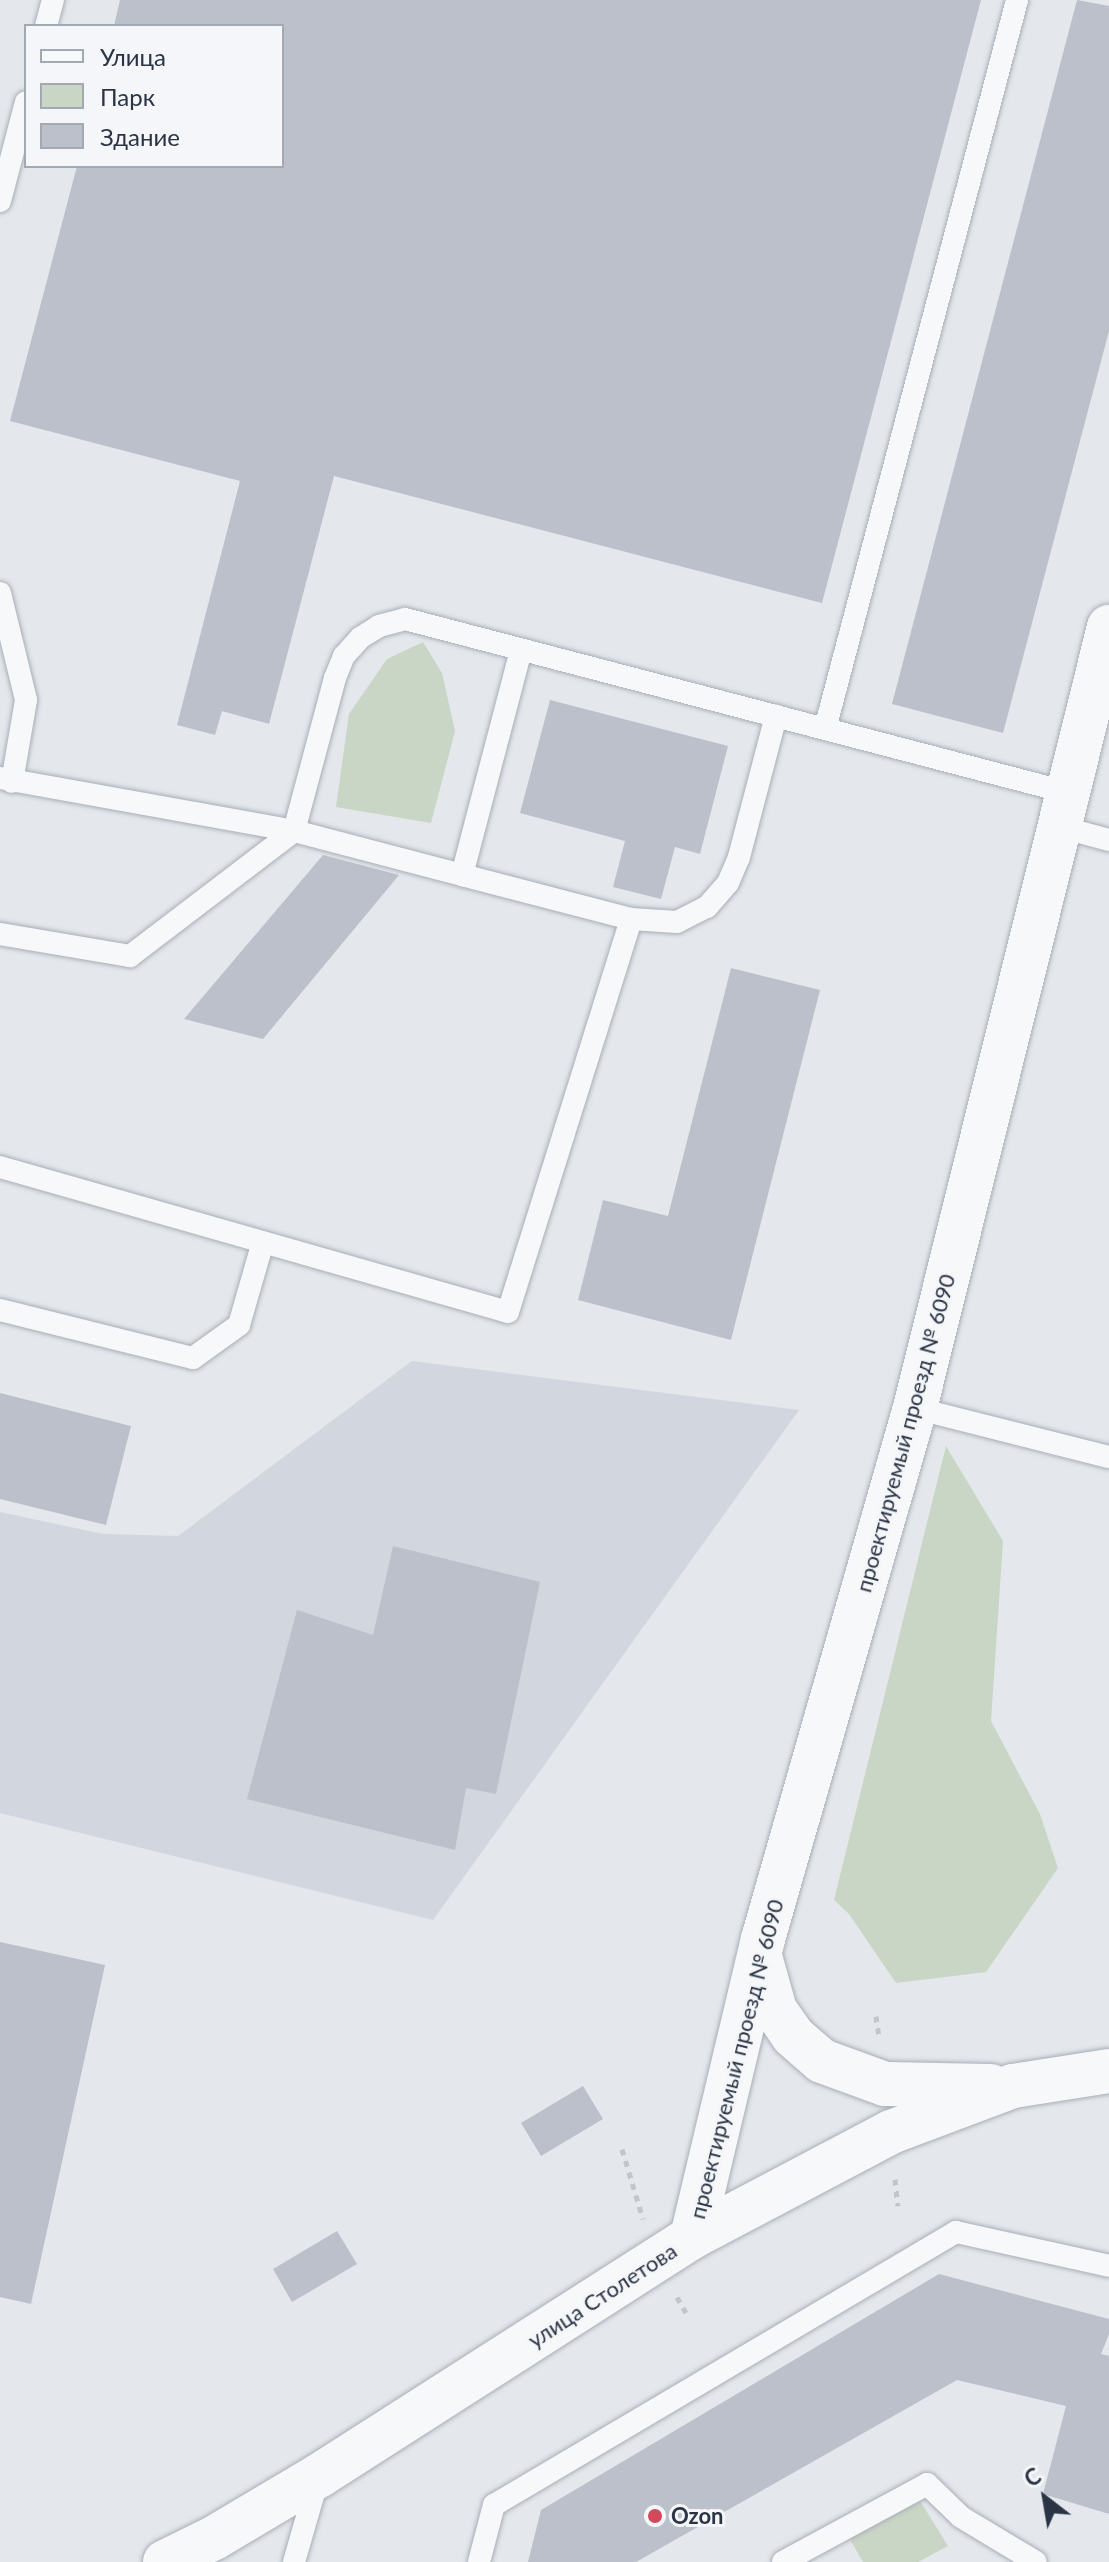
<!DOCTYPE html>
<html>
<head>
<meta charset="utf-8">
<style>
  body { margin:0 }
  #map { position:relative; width:1109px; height:2562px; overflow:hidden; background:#e4e7ec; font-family:Lato,sans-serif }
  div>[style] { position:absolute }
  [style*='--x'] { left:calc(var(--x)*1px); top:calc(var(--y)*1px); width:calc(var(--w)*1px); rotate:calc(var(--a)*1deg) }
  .built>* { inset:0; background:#d2d6de }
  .green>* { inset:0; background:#c9d6c5 }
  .building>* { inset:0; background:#bbc0ca }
  .path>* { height:5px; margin-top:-2.5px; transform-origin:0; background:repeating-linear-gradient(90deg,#c2c5cb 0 6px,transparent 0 12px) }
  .roads { filter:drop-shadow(0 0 2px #a9aeb7) drop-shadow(0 0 2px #a9aeb7) }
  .lane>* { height:22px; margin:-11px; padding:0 11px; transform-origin:11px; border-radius:11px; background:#f7f8fa }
  .street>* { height:44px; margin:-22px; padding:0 22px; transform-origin:22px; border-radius:22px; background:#f7f8fa }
  .dots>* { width:22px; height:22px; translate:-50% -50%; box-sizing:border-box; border:4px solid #f4f6f9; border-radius:50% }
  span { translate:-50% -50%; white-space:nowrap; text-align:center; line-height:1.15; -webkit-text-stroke:6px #f4f6f9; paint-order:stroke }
  .street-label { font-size:22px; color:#2b3445 }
  .poi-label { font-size:22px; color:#2b3445; font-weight:700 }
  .left { translate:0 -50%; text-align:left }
  .legend { position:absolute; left:24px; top:24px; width:260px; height:144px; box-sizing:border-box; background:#f4f6f9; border:2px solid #a4a8b1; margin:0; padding:10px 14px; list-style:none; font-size:24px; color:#2b3445 }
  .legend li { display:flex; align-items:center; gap:16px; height:40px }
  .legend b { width:40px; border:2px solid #a4a8b1 }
  .north { position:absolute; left:1005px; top:2458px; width:80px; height:80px; -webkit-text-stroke:6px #f4f6f9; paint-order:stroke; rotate:329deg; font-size:22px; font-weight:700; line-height:32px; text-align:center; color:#2b3445 }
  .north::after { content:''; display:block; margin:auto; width:28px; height:36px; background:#2b3445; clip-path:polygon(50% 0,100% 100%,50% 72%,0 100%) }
</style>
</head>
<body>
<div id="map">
  <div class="built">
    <div style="clip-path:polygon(412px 1361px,799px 1410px,433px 1920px,0 1813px,0 1512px,103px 1534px,178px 1536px)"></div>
  </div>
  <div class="green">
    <div style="clip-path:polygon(423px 642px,442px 673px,455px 731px,431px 823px,336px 807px,349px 714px,387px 659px)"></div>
    <div style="clip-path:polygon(946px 1446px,1003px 1541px,991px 1721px,1040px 1814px,1058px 1868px,986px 1972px,896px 1983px,849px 1914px,834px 1900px)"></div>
    <div style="clip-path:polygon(914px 2491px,948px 2546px,918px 2562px,863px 2562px,844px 2529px)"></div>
  </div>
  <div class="building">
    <div style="clip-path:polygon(120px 0,981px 0,822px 603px,334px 476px,269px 724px,222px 711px,215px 735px,177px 725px,240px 481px,10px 421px,77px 166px,282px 166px,282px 26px,114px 26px)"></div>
    <div style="clip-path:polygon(1077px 0,1109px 6px,1109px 331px,1003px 733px,892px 704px)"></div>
    <div style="clip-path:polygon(550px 700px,728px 746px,700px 854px,675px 847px,661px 899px,613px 887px,625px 841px,520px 813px)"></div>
    <div style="clip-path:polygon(323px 855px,399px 875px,263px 1039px,184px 1019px)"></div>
    <div style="clip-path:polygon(731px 968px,820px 990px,731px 1340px,578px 1300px,603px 1200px,668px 1216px)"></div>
    <div style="clip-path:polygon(0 1393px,131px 1426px,106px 1525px,0 1499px)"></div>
    <div style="clip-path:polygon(393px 1546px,540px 1582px,496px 1794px,466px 1788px,455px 1850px,247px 1799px,297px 1610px,373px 1635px)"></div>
    <div style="clip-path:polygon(0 1942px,105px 1965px,31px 2304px,0 2297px)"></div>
    <div style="clip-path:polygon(583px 2086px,603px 2119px,541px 2156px,521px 2123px)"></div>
    <div style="clip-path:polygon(337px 2231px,357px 2264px,292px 2302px,273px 2269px)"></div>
    <div style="clip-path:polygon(939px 2274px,1109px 2319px,1109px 2334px,1101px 2354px,1109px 2356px,1109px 2514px,1043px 2494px,1066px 2406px,957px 2380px,636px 2562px,528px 2562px,541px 2510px)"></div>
  </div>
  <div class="path">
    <div style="--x:876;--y:2016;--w:22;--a:82"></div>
    <div style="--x:622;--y:2149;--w:73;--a:73.3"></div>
    <div style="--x:895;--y:2179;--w:27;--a:84"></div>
    <div style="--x:677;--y:2297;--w:20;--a:60"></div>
  </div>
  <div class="roads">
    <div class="lane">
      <div style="--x:46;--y:26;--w:27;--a:-75"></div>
      <div style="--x:0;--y:201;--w:102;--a:-75.3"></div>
      <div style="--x:0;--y:593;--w:110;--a:76.3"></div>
      <div style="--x:26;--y:700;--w:83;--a:99.7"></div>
      <div style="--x:825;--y:729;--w:754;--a:-75.24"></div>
      <div style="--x:0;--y:778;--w:299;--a:10.2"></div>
      <div style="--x:294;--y:831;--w:174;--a:14.7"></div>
      <div style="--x:462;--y:875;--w:233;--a:-75.3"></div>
      <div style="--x:1057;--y:826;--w:54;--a:15.1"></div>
      <div style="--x:462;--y:875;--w:175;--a:14.6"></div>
      <div style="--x:631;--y:919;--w:46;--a:3.7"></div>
      <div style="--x:677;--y:922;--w:34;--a:-27"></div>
      <div style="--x:707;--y:907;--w:32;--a:-49"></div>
      <div style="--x:728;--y:883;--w:28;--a:-67"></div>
      <div style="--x:739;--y:857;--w:146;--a:-75.3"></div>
      <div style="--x:0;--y:934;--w:132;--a:9.6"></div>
      <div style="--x:130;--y:956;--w:206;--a:-37.3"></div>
      <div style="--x:294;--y:831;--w:158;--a:-75"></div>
      <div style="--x:335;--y:678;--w:24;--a:-68"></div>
      <div style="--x:344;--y:656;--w:24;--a:-48"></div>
      <div style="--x:360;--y:638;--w:22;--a:-32"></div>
      <div style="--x:379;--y:626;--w:27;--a:-15"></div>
      <div style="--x:405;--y:619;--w:683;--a:14.67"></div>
      <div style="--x:0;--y:1167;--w:528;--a:15.93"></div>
      <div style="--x:508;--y:1312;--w:412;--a:-72.6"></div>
      <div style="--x:0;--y:1310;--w:199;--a:14"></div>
      <div style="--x:193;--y:1358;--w:57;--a:-35.7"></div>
      <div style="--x:239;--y:1325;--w:86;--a:-73.9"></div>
      <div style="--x:915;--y:1408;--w:200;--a:14.2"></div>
      <div style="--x:294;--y:2562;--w:86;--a:-73.9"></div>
      <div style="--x:479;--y:2562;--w:59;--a:-75.3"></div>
      <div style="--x:494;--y:2505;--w:537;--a:-30.58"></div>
      <div style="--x:956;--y:2232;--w:157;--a:12.5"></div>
      <div style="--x:783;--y:2562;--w:164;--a:-28.4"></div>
      <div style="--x:927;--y:2484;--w:47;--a:44.1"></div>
      <div style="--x:961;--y:2517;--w:87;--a:31"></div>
    </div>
    <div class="street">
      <div style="--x:761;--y:1960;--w:52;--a:74.4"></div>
      <div style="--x:775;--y:2010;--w:32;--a:55"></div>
      <div style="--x:793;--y:2036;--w:38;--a:41"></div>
      <div style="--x:822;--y:2061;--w:67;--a:20.1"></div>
      <div style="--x:885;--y:2084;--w:106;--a:1.1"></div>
      <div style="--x:692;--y:2237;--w:306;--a:-76.6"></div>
      <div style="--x:763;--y:1939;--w:552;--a:-74.03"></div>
      <div style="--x:915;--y:1408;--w:805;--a:-76.05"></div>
      <div style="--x:165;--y:2562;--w:55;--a:-26.1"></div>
      <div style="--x:214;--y:2538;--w:123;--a:-30.7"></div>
      <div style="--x:320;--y:2475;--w:442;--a:-32.6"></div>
      <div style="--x:692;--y:2237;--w:225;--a:-27.8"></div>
      <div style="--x:891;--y:2132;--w:130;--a:-20.7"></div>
      <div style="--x:1013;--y:2086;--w:97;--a:-8.9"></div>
    </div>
  </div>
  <div class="dots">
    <div style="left:655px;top:2516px;background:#d1495b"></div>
  </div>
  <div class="street-label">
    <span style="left:905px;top:1433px;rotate:-75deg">проектируемый проезд № 6090</span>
    <span style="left:736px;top:2059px;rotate:-76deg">проектируемый проезд № 6090</span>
    <span style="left:602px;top:2295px;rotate:-33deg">улица Столетова</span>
  </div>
  <div class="poi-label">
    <span class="left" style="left:671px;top:2516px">Ozon</span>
  </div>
  <ul class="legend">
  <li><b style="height:10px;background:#f7f8fa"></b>Улица</li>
  <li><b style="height:22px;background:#c9d6c5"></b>Парк</li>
  <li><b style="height:22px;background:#bbc0ca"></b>Здание</li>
  </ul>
  <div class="north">С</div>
</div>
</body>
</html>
